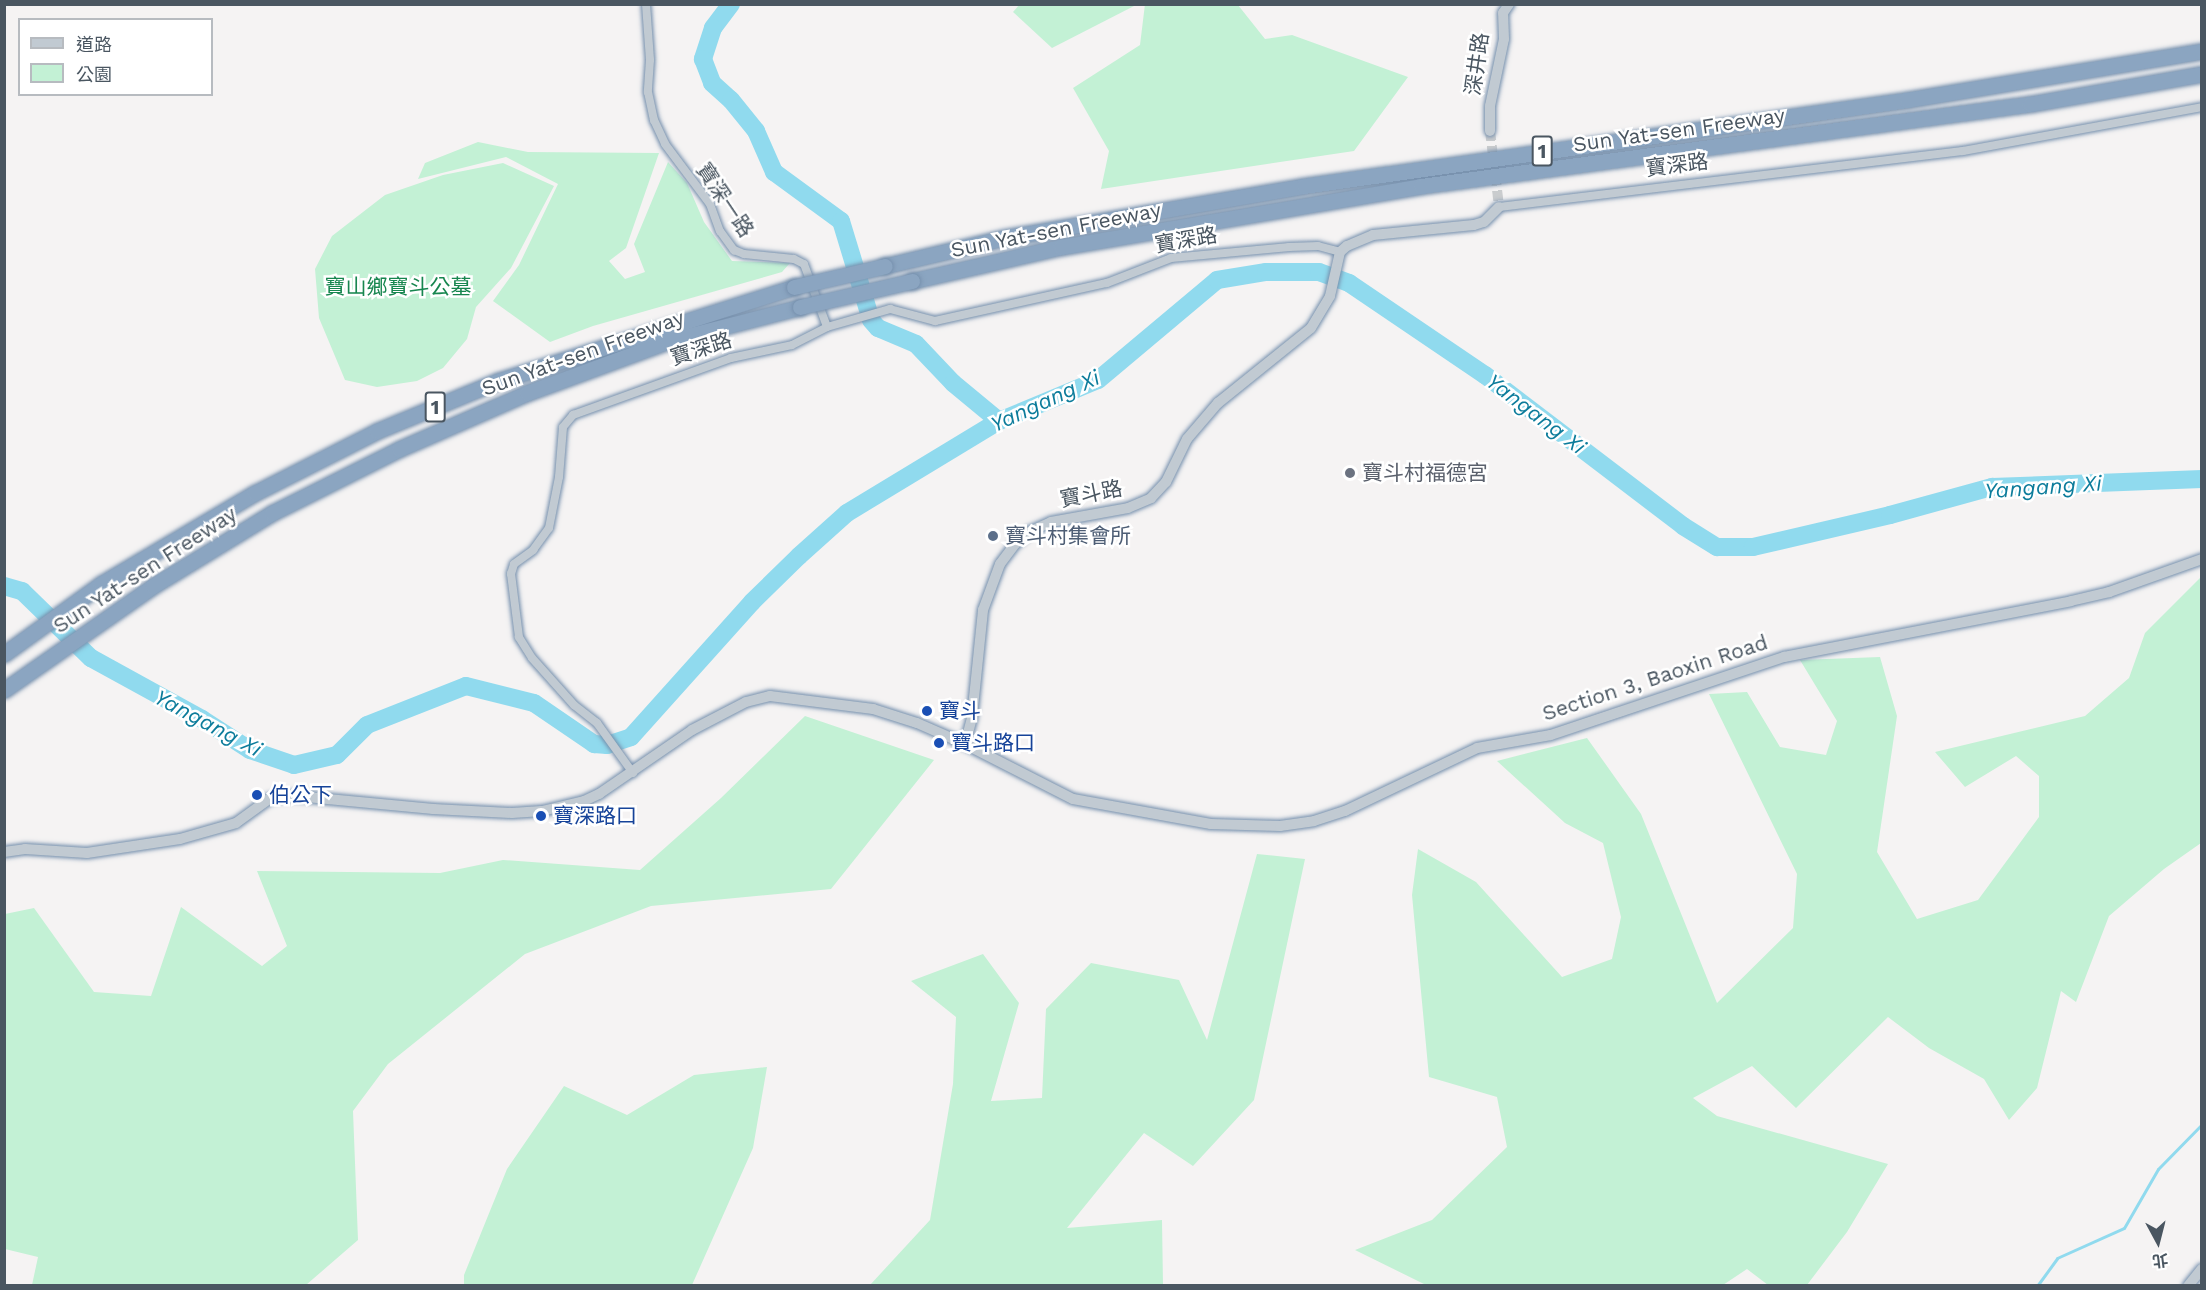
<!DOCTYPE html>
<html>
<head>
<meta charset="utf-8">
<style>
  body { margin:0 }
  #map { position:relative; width:2206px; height:1290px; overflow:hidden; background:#f5f3f3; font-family:"Work Sans","Noto Sans TC",sans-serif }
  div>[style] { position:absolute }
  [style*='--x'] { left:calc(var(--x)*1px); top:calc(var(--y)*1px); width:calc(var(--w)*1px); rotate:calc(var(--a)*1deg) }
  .green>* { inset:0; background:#c3f1d5 }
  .stream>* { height:3px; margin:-1.5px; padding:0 1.5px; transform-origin:1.5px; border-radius:1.5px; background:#90daee }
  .river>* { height:18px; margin:-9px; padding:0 9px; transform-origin:9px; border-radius:9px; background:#90daee }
  .tertiary-tunnel>* { height:10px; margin-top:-5px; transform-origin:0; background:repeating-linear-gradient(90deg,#caccce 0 10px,transparent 0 15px) }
  .roads { filter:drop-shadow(0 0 2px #7690ad) drop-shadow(0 0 2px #7690ad) }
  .minor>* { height:8px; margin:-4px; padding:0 4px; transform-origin:4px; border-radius:4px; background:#c1cad2 }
  .tertiary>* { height:10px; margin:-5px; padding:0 5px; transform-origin:5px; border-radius:5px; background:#c1cad2 }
  .motorway>* { height:15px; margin:-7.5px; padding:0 7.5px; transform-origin:7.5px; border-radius:7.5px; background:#8ba5c1 }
  .bridges { filter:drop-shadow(0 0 2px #7690ad) drop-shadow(0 0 2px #7690ad) }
  .motorway-bridge>* { height:15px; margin:-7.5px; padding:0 7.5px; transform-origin:7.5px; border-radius:7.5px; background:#8ba5c1 }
  .dots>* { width:16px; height:16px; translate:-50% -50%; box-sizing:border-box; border:3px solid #fff; border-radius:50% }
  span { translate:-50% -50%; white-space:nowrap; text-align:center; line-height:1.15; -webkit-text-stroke:5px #fff; paint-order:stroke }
  .shield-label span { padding:2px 4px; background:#fff; border:2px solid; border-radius:4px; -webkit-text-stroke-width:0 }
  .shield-label { font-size:20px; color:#4a5661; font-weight:700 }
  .street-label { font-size:21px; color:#4a5661 }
  .park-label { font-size:21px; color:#17864f }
  .worship-label { font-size:21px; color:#5b616d }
  .left { translate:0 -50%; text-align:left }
  .service-label { font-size:21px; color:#4e5e75 }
  .transit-label { font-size:21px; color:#164399 }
  .water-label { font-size:22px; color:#0c7c9b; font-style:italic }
  .frame { position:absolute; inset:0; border:6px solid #4a5661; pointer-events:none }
  .legend { position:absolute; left:18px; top:18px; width:195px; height:78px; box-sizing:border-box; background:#fff; border:2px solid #b7bbc0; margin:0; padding:8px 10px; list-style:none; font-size:18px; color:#4a5661 }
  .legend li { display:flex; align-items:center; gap:12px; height:30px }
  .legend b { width:30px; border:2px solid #b7bbc0 }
  .north { position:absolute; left:2128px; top:1212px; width:60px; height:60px; -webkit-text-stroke:4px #fff; paint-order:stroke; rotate:173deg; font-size:16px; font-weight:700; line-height:24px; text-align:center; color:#4a5661 }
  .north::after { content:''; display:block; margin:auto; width:21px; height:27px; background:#4a5661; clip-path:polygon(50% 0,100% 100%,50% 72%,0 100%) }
</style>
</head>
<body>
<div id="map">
  <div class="green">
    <div style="clip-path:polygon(1020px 4px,1136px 4px,1136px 5px,1052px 48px,1013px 12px)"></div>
    <div style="clip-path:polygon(1145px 4px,1238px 5px,1265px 39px,1292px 35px,1408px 77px,1354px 151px,1101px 189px,1109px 151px,1073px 88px,1140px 45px)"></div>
    <div style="clip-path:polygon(478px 142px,528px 152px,659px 153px,626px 248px,609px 261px,625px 279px,645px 272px,634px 244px,668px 162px,687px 183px,704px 222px,732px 261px,790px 263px,782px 272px,593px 326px,550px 342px,493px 301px,519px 265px,558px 184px,506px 157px,418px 179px,425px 163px)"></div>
    <div style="clip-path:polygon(503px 163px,554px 186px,511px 268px,476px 307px,467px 339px,443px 368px,417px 381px,377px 387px,345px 380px,319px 318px,315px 269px,332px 236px,385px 195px,443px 175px)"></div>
    <div style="clip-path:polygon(2201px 577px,2201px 843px,2164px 869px,2109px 916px,2076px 1002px,2061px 991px,2037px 1088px,2009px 1120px,1984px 1079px,1929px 1048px,1888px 1017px,1796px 1108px,1752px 1066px,1693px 1098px,1717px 1116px,1888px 1164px,1847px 1232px,1807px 1285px,1768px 1285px,1747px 1269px,1723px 1285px,1426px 1285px,1355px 1250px,1432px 1220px,1507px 1147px,1497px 1097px,1429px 1077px,1412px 895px,1418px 849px,1476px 882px,1562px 977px,1612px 959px,1621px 917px,1603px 843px,1565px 823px,1497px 761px,1587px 738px,1641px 814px,1717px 1003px,1793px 928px,1797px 874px,1709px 694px,1747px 692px,1780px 747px,1826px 755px,1837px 721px,1800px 660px,1880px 657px,1897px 716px,1877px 852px,1917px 919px,1978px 900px,2039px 817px,2039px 776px,2016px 756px,1965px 787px,1935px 752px,2085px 716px,2129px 678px,2145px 633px)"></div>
    <div style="clip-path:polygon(805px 716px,934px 760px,831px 889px,651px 906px,525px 954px,388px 1064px,353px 1111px,358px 1240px,306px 1285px,32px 1285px,38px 1257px,5px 1249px,5px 914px,34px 908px,94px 992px,151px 996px,181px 907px,262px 966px,287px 946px,257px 871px,440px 873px,503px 860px,640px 870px,721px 798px)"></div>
    <div style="clip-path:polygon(1257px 854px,1305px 859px,1254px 1100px,1193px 1166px,1144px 1133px,1067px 1228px,1162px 1220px,1163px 1285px,870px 1285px,930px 1220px,953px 1084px,956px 1017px,911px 981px,983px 954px,1019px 1003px,991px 1101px,1042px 1098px,1046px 1009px,1091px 963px,1179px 980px,1207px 1040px)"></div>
    <div style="clip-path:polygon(767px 1067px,753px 1148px,692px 1285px,464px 1285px,464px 1275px,507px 1169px,564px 1086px,627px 1115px,694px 1075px)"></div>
  </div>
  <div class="stream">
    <div style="--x:2037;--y:1286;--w:34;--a:-54"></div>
    <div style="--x:2057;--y:1258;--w:73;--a:-24.1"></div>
    <div style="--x:2124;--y:1228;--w:68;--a:-60"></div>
    <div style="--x:2158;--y:1169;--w:63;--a:-45.6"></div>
  </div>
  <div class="river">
    <div style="--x:731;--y:4;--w:30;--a:127"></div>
    <div style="--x:713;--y:28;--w:33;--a:108"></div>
    <div style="--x:703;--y:59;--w:26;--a:69"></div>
    <div style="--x:712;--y:83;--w:25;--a:42"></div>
    <div style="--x:731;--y:100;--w:40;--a:51"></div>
    <div style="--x:756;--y:131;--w:45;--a:66.3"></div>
    <div style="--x:774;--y:172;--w:83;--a:36.2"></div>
    <div style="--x:841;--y:221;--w:103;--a:73.1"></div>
    <div style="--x:871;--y:320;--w:11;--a:49"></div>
    <div style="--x:878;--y:328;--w:41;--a:22.8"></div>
    <div style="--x:916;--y:344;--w:54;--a:46.5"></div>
    <div style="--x:953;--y:383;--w:60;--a:39.6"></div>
    <div style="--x:4;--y:586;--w:19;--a:16"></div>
    <div style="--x:22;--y:591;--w:96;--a:44.2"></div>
    <div style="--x:91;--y:658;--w:127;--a:28.8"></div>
    <div style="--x:202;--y:719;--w:57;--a:32.9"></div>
    <div style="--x:250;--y:750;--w:46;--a:18.8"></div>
    <div style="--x:294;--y:765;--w:44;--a:-13.1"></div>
    <div style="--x:337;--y:755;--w:42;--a:-45"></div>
    <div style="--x:367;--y:725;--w:106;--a:-21.5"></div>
    <div style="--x:466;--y:686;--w:70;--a:14"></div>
    <div style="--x:534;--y:703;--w:73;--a:34.3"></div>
    <div style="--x:594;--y:744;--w:13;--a:4"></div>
    <div style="--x:607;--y:745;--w:25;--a:-18"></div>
    <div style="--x:631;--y:737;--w:181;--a:-48.1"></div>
    <div style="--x:752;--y:602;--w:66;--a:-44.4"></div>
    <div style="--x:799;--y:556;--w:64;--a:-41.9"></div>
    <div style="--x:847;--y:513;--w:178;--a:-31.2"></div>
    <div style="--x:999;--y:421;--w:107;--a:-22.5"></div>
    <div style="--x:1098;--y:380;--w:155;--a:-40"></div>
    <div style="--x:1217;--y:280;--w:50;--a:-9.3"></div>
    <div style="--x:1266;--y:272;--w:53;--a:0"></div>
    <div style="--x:1319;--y:272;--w:32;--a:20"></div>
    <div style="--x:1349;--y:283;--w:164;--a:34.1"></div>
    <div style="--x:1485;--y:375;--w:249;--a:37.3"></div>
    <div style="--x:1683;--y:526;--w:40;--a:32"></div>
    <div style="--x:1717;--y:547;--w:36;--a:0"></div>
    <div style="--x:1753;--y:547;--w:141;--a:-13.1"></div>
    <div style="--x:1890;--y:515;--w:106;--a:-15.4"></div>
    <div style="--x:1992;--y:487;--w:210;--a:-2.2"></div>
  </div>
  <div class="tertiary-tunnel">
    <div style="--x:1490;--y:131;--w:77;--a:83.2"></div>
  </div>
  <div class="roads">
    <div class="minor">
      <div style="--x:646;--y:4;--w:56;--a:85.9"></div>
      <div style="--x:650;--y:60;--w:32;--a:94"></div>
      <div style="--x:648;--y:92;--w:29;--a:78"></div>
      <div style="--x:654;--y:120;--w:26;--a:65"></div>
      <div style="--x:665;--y:144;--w:75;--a:53.1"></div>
      <div style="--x:710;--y:204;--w:29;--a:70"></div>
      <div style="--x:720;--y:231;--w:24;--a:54"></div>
      <div style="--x:734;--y:250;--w:11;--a:22"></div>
      <div style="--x:744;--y:254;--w:50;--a:5.7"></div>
      <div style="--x:794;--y:259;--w:11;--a:27"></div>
      <div style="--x:804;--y:264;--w:67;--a:69.9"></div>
      <div style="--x:1499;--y:207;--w:467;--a:-6.9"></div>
      <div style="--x:1963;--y:151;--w:243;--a:-10.4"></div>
      <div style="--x:633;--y:773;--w:62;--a:-125.8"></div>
      <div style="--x:597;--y:723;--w:29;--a:-142"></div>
      <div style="--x:574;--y:705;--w:63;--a:-131.8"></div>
      <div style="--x:532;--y:658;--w:25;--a:-122"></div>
      <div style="--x:519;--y:637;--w:64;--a:-97.2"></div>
      <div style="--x:511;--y:574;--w:10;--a:-73"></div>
      <div style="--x:514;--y:564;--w:24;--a:-36"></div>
      <div style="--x:533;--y:550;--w:27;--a:-54"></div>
      <div style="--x:549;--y:528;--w:52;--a:-78.9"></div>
      <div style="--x:559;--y:477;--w:50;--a:-85.4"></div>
      <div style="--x:563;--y:427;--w:16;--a:-50"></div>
      <div style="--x:573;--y:415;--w:168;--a:-19.8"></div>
      <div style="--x:731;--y:358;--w:62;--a:-12"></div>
      <div style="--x:792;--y:345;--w:39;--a:-27"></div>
      <div style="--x:827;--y:327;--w:66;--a:-15.9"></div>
      <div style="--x:890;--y:309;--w:47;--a:14.9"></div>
      <div style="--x:935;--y:321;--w:176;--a:-12.5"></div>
      <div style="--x:1107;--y:283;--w:69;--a:-21.3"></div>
      <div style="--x:1171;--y:258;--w:119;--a:-5.3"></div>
      <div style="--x:1289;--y:247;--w:29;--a:-2"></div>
      <div style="--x:1318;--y:246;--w:23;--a:15"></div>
    </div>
    <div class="tertiary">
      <div style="--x:1490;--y:131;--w:25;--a:-90"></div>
      <div style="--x:1490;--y:106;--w:68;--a:-78.2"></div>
      <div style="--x:1504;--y:39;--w:26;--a:-92"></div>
      <div style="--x:1503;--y:13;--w:11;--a:-56"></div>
      <div style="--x:965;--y:744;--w:28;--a:-75"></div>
      <div style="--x:972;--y:717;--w:108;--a:-84.1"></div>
      <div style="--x:983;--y:610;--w:49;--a:-69.7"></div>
      <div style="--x:1000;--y:564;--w:26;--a:-53"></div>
      <div style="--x:1016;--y:543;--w:19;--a:-39"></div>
      <div style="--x:1031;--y:531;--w:22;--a:-24"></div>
      <div style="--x:1051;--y:522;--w:78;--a:-10.3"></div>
      <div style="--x:1128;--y:508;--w:25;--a:-23"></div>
      <div style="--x:1151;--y:498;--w:22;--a:-47"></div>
      <div style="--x:1166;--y:482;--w:48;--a:-64"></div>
      <div style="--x:1187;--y:439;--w:48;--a:-49.3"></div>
      <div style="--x:1218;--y:403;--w:119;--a:-38.9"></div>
      <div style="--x:1311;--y:328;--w:37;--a:-59"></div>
      <div style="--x:1330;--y:296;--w:45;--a:-77.2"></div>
      <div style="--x:1340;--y:252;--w:9;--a:-41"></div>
      <div style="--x:1347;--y:246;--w:28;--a:-23"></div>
      <div style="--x:1373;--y:235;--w:101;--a:-5.7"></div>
      <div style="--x:1474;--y:225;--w:10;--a:-17"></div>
      <div style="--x:1484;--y:222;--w:21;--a:-45"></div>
      <div style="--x:4;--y:852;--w:21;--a:-8"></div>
      <div style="--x:25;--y:849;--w:62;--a:3.7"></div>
      <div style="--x:87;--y:853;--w:94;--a:-8.6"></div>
      <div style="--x:180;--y:839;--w:58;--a:-15.9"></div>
      <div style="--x:236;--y:823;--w:41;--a:-36"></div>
      <div style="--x:269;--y:799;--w:8;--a:-14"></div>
      <div style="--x:277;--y:797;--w:19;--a:-3"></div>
      <div style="--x:296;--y:796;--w:138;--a:5.4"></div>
      <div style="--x:433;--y:809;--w:79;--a:2.9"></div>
      <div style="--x:512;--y:813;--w:30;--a:-4"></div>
      <div style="--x:542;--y:811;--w:43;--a:-13.4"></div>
      <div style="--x:584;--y:801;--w:17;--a:-25"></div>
      <div style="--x:599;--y:794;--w:113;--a:-34.5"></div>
      <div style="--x:692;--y:730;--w:61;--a:-27.4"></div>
      <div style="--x:746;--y:702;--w:25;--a:-14"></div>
      <div style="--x:770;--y:696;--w:104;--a:7.2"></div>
      <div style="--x:873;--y:709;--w:46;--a:17.7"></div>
      <div style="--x:917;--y:723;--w:52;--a:23.6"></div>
      <div style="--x:965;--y:744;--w:121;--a:27"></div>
      <div style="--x:1073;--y:799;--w:140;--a:10.3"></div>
      <div style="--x:1211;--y:824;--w:69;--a:1.7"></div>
      <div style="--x:1280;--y:826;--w:34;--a:-8"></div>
      <div style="--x:1314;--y:821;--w:33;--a:-18"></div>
      <div style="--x:1345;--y:811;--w:146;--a:-25.5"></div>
      <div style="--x:1477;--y:748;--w:75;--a:-10"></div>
      <div style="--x:1551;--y:735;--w:246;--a:-18.5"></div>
      <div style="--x:1784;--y:657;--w:292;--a:-11"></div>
      <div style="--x:2071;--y:601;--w:39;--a:-13"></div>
      <div style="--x:2109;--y:592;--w:99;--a:-19.5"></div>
      <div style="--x:2188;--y:1286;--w:22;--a:-51"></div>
    </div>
    <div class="motorway">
      <div style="--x:885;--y:266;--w:121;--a:-13.3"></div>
      <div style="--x:1003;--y:238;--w:305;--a:-9.8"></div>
      <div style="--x:1304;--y:186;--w:609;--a:-8.12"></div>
      <div style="--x:1907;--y:100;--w:299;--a:-9.4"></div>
      <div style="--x:912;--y:281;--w:153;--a:-12.9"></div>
      <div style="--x:1061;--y:247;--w:365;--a:-9.6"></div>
      <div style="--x:1421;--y:186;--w:614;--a:-7.67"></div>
      <div style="--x:2030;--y:104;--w:175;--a:-9.9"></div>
      <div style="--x:4;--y:654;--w:120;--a:-35.8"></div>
      <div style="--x:101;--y:584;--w:179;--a:-30.6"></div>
      <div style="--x:255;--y:493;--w:137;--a:-26.9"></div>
      <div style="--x:377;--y:431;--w:131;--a:-22.5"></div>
      <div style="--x:498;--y:381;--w:311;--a:-17.6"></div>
      <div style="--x:4;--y:690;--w:182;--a:-34.9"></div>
      <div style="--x:153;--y:586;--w:140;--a:-31.5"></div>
      <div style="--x:272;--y:513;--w:142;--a:-26.7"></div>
      <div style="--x:399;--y:449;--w:140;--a:-23.6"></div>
      <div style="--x:527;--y:393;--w:150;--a:-20.2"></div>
      <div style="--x:668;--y:341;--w:136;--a:-14.4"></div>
    </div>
  </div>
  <div class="bridges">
    <div class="motorway-bridge">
      <div style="--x:794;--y:287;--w:93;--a:-13"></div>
      <div style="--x:800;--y:307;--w:115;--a:-13.1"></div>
    </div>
  </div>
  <div class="dots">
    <div style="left:1350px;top:473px;background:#6b7280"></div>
    <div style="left:993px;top:536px;background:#5c6f8a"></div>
    <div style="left:927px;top:711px;background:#1a4fb4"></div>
    <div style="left:939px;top:743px;background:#1a4fb4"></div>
    <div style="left:257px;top:795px;background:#1a4fb4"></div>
    <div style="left:541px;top:816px;background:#1a4fb4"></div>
  </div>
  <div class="shield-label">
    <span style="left:1542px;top:151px">1</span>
    <span style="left:435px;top:407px">1</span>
  </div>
  <div class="street-label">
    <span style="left:1477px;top:64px;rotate:-82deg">深井路</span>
    <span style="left:1679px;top:130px;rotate:-8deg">Sun Yat-sen Freeway</span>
    <span style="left:1677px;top:165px;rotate:-7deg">寶深路</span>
    <span style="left:725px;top:200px;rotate:56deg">寶深一路</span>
    <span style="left:1056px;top:230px;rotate:-11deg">Sun Yat-sen Freeway</span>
    <span style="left:1186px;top:240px;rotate:-10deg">寶深路</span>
    <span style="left:701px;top:349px;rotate:-18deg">寶深路</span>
    <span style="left:583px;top:353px;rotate:-20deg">Sun Yat-sen Freeway</span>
    <span style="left:1091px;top:494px;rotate:-11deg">寶斗路</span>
    <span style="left:145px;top:570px;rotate:-33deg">Sun Yat-sen Freeway</span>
    <span style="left:1655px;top:678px;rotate:-18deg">Section 3, Baoxin Road</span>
  </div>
  <div class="park-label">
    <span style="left:398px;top:287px">寶山鄉寶斗公墓</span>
  </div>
  <div class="worship-label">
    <span class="left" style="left:1362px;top:473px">寶斗村福德宮</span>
  </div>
  <div class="service-label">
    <span class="left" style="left:1005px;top:536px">寶斗村集會所</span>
  </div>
  <div class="transit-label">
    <span class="left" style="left:939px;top:711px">寶斗</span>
    <span class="left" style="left:951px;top:743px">寶斗路口</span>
    <span class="left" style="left:269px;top:795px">伯公下</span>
    <span class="left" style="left:553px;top:816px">寶深路口</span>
  </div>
  <div class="water-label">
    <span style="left:1045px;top:401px;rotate:-25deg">Yangang Xi</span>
    <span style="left:1536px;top:414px;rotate:37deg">Yangang Xi</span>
    <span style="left:2043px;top:487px;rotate:-4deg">Yangang Xi</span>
    <span style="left:208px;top:723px;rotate:28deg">Yangang Xi</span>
  </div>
  <div class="frame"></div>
  <ul class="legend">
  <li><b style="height:8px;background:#c1cad2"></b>道路</li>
  <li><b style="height:16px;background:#c3f1d5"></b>公園</li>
  </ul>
  <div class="north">北</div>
</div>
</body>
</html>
